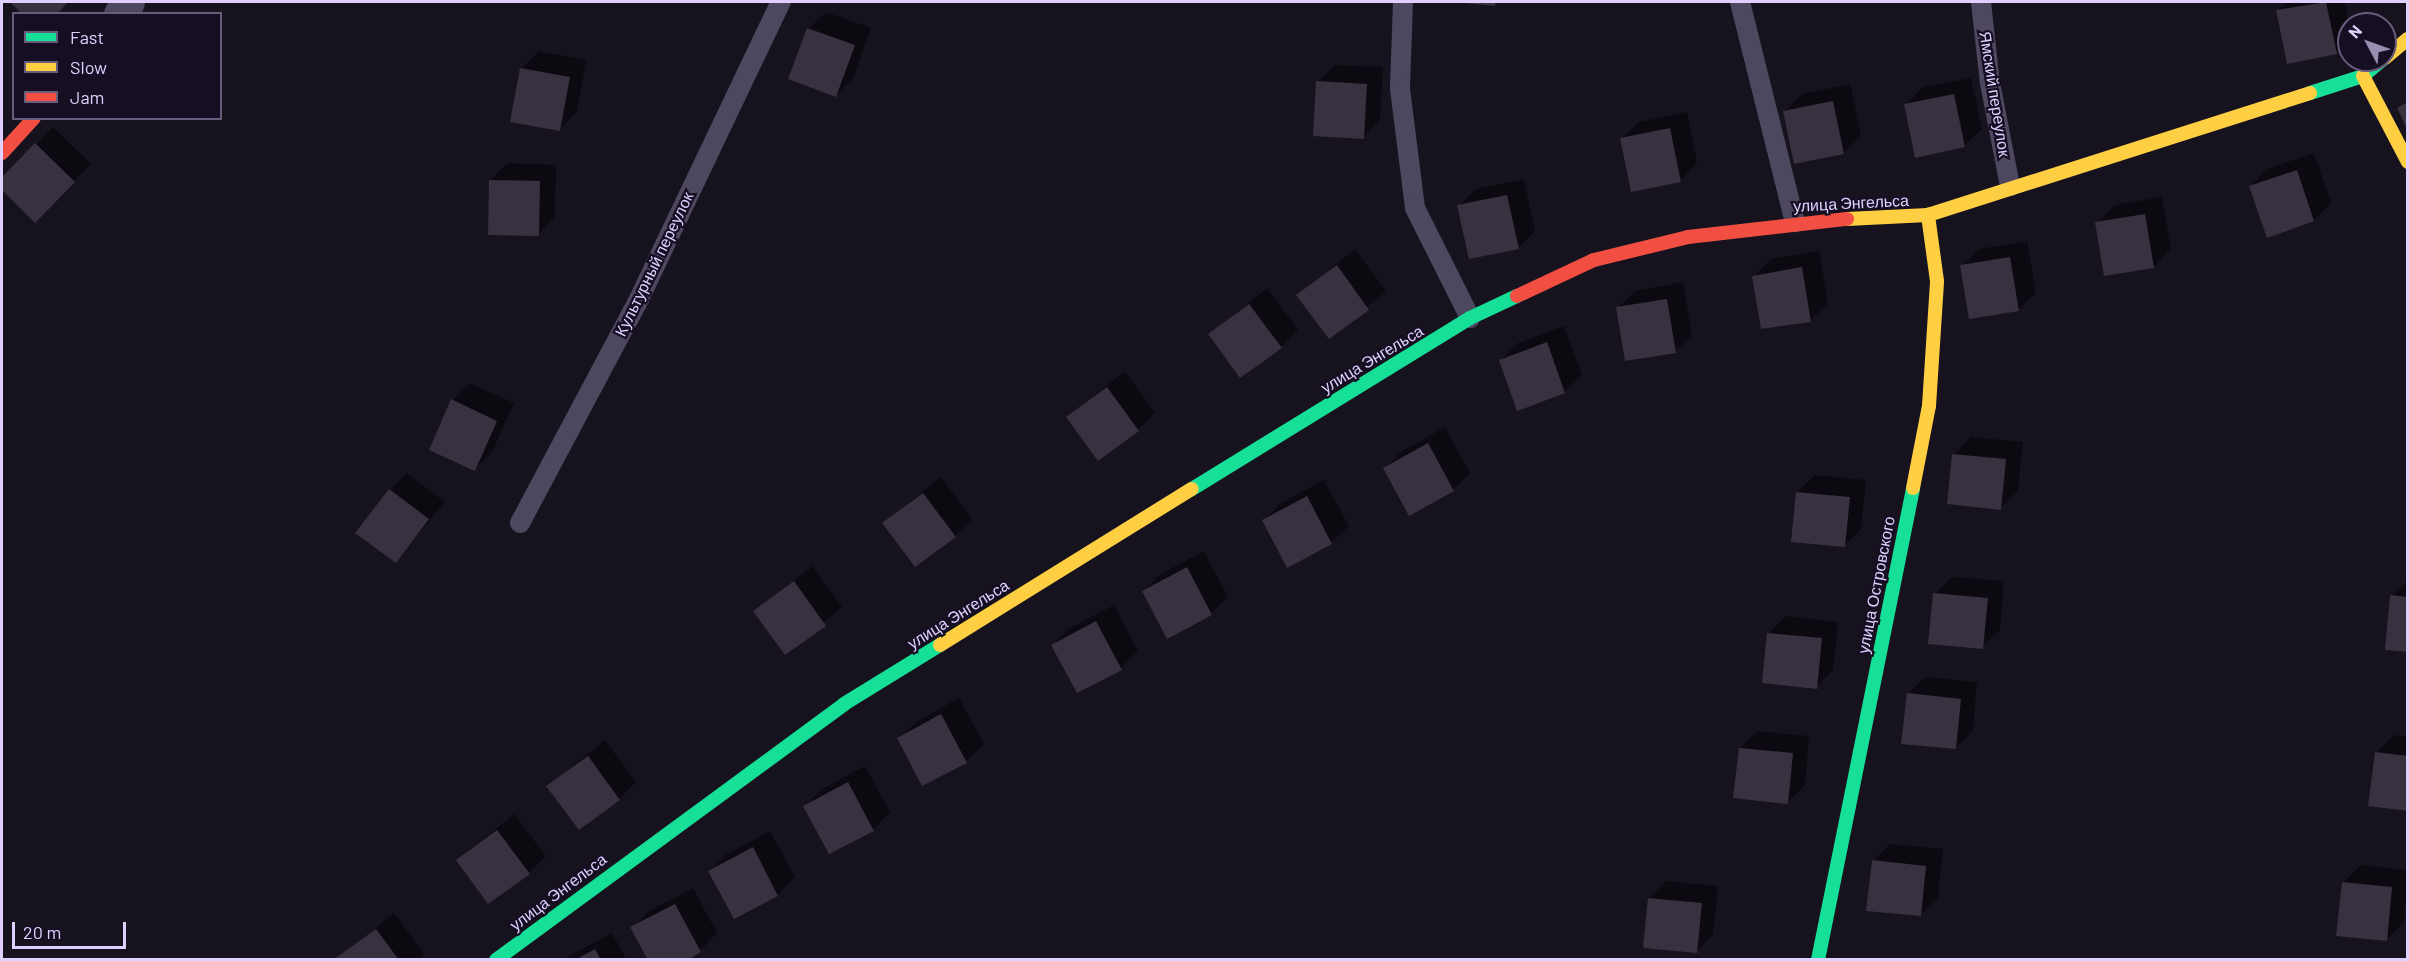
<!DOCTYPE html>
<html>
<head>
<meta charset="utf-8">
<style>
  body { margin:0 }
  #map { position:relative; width:2409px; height:961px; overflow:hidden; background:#17131e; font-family:Barlow,sans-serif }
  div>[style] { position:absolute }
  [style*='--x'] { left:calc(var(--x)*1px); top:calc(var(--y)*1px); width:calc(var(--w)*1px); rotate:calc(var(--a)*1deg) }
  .shadow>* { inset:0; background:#0007 }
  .building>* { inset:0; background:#373140 }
  .lane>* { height:20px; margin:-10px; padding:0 10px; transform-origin:10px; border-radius:10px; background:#4d475f }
  .street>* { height:33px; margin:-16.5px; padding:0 16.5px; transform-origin:16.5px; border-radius:16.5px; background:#4d475f }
  .fast>* { height:14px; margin:-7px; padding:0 7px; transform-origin:7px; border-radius:7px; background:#16e098 }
  .slow>* { height:14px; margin:-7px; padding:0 7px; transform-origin:7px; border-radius:7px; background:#ffcf43 }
  .jam>* { height:14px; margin:-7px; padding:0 7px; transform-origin:7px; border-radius:7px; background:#f24e42 }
  span { translate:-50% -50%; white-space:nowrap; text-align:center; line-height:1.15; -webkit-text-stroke:4.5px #160e23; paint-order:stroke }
  .street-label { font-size:16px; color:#e0d0ff }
  .frame { position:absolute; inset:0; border:3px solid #e0d0ff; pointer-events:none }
  .legend { position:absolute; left:12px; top:12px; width:210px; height:108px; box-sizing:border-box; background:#160e23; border:2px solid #675c7b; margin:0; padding:8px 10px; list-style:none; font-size:18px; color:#e0d0ff }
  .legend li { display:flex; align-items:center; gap:12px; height:30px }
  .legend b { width:30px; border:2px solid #675c7b }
  .north { position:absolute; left:2337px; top:12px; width:60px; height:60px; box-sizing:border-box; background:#160e23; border:2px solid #675c7b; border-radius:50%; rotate:311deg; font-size:16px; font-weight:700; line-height:24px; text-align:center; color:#e0d0ff }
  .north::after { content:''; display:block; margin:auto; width:21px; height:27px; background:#9a8eb0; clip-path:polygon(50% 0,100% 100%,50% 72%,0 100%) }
  .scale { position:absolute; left:12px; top:922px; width:114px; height:27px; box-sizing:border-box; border:3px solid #e0d0ff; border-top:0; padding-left:8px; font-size:18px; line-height:21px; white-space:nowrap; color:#e0d0ff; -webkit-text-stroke:4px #160e23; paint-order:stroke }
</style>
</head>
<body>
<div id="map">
  <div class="shadow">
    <div style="clip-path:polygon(12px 2px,67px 2px,56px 14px,24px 14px)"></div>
    <div style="clip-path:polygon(1447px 2px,1497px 2px,1495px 4px)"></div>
    <div style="clip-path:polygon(2287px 2px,2346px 2px,2349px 39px,2336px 52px,2277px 11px)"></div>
    <div style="clip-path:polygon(826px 12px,871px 28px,853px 78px,836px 95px,808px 29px)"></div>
    <div style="clip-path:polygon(539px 51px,586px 60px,577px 112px,560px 129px,512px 120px,522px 68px)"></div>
    <div style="clip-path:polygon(1335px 65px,1383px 67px,1380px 120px,1363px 137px,1318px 82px)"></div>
    <div style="clip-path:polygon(1971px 78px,1982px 129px,1964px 146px,1906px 104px,1923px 87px)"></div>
    <div style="clip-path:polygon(1850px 84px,1861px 136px,1844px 153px,1785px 111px,1802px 94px)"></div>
    <div style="clip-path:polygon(1687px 112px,1697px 163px,1680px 181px,1621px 139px,1639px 122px)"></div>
    <div style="clip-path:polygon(53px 127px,91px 164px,35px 221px,2px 188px,2px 180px)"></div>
    <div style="clip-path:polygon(2314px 153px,2331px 203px,2314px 220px,2250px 187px,2267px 169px)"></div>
    <div style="clip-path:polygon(507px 163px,556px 165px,555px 217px,538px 234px,490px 181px)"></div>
    <div style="clip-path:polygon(1524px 179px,1535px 231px,1518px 248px,1459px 206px,1476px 189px)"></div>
    <div style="clip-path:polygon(2162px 197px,2171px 249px,2153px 267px,2097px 223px,2114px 205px)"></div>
    <div style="clip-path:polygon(2027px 241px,2036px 293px,2018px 310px,1962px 266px,1979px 249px)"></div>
    <div style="clip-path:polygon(1355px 249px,1386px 291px,1329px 337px,1298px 296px)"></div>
    <div style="clip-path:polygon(1819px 251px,1828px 303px,1811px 320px,1754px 276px,1771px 259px)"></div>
    <div style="clip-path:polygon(1683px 282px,1692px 335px,1675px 352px,1618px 308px,1635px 291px)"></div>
    <div style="clip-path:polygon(1267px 288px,1298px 330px,1281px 347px,1210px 334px)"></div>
    <div style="clip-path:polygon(1564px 326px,1582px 375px,1564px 392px,1501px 360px,1518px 343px)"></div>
    <div style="clip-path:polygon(1125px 371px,1155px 413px,1138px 430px,1068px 417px)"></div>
    <div style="clip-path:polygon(470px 383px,514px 403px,492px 452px,475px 469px,453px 400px)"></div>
    <div style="clip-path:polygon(1445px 427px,1470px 473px,1453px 490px,1385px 468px,1402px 451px)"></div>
    <div style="clip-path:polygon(1971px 437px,2023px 442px,2018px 491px,2001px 508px,1954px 454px)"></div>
    <div style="clip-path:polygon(407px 473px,445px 502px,396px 561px,390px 490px)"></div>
    <div style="clip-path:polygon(1815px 475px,1866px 480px,1861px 529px,1844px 546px,1797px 492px)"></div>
    <div style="clip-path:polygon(941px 477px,972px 519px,955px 536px,884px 523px)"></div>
    <div style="clip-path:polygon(1324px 480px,1349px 526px,1331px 543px,1264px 520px,1281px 503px)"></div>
    <div style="clip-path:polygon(1204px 551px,1228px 597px,1211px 614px,1143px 591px,1161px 574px)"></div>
    <div style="clip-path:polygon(812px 566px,842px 607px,786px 653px,755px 612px)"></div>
    <div style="clip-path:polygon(1952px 577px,2004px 581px,2000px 630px,1982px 647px,1935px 594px)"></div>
    <div style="clip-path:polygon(2408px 580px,2408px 651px,2391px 596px)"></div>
    <div style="clip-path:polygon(1114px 605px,1138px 651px,1121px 668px,1053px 645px,1070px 628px)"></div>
    <div style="clip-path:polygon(1786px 616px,1838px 622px,1833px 670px,1816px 687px,1769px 633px)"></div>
    <div style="clip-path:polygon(1925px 677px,1977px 682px,1973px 731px,1956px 748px,1908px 694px)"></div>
    <div style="clip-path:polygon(959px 698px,984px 744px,966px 761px,923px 784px,899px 739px,916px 722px)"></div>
    <div style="clip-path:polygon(1757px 731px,1809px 736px,1805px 785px,1788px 802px,1740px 748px)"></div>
    <div style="clip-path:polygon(2394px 735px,2408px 737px,2408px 810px,2377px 752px)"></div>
    <div style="clip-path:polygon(605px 740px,636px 782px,619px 799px,548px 786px)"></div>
    <div style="clip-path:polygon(865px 766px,890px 812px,873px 830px,804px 807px,822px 789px)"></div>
    <div style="clip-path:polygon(514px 814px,546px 856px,529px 873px,458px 860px)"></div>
    <div style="clip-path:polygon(770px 831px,795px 877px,778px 895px,734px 917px,710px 871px,727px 854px)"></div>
    <div style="clip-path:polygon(1890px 844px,1943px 849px,1938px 898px,1920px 915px,1873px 861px)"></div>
    <div style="clip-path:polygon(2361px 865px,2408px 870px,2404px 922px,2386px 940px,2343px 883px)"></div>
    <div style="clip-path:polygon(1666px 881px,1718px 886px,1713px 934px,1696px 952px,1649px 898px)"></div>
    <div style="clip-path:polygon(693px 888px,717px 933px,700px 951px,683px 960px,632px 928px,649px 911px)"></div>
    <div style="clip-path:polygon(394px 913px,424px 954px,419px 960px,338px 960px)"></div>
    <div style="clip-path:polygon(612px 933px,627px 960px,566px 960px,569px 956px)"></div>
  </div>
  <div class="building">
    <div style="clip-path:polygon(10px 2px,68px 2px,57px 14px,22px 14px)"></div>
    <div style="clip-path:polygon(1453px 2px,1496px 2px,1495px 6px)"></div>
    <div style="clip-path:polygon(2326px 2px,2337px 54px,2287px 64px,2276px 10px)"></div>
    <div style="clip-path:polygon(807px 28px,855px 45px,836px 97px,788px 79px)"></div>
    <div style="clip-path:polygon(520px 68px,570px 77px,560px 131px,510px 122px)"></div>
    <div style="clip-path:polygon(1316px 81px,1367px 84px,1364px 139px,1313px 136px)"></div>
    <div style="clip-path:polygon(1954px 94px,1965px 147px,1915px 158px,1904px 104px)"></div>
    <div style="clip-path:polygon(1833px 101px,1844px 154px,1794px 164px,1783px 111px)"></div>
    <div style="clip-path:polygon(2408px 102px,2408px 131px,2397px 108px)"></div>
    <div style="clip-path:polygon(1670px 128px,1681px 182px,1631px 192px,1620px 138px)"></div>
    <div style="clip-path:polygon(35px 143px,75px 182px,35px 223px,2px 190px,2px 177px)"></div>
    <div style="clip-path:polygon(2297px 170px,2314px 221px,2267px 238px,2249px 186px)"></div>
    <div style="clip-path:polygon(489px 180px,540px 181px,539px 236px,488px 235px)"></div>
    <div style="clip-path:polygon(1507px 195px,1519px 249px,1469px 259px,1457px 205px)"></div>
    <div style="clip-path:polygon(2145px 214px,2154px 268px,2104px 276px,2095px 222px)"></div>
    <div style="clip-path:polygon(2010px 257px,2019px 311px,1969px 319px,1960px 265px)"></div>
    <div style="clip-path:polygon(1337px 265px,1369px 310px,1329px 339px,1296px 295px)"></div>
    <div style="clip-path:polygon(1802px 267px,1811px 322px,1761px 329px,1752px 276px)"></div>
    <div style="clip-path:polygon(1667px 299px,1676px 353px,1625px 361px,1616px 307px)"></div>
    <div style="clip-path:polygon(1249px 304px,1282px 348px,1240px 378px,1208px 334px)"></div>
    <div style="clip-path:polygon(1547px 342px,1565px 393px,1517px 411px,1499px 360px)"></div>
    <div style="clip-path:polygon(1107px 387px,1139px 431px,1098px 461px,1066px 417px)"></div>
    <div style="clip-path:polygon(451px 399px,497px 421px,475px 471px,429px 450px)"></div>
    <div style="clip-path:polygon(1428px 443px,1454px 491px,1409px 516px,1383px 468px)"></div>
    <div style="clip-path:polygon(1952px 454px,2006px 459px,2001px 510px,1947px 504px)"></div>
    <div style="clip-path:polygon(389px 489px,429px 519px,396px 563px,355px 533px)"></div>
    <div style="clip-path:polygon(1796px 492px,1850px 497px,1845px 547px,1791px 542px)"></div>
    <div style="clip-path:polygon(923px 493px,956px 537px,915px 567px,882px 523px)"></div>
    <div style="clip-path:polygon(1307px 496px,1332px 544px,1287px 568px,1262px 520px)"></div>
    <div style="clip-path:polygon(1187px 567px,1212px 615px,1167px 639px,1142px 591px)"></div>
    <div style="clip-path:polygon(794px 581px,826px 626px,785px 655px,753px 611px)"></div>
    <div style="clip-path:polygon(1933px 593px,1988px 598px,1983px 649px,1928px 644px)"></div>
    <div style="clip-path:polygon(2390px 595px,2408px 597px,2408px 652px,2385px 650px)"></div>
    <div style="clip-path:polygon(1096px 621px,1122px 670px,1077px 693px,1051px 645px)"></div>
    <div style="clip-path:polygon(1767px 633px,1822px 638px,1817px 689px,1762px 683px)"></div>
    <div style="clip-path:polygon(1907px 693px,1961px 699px,1956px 749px,1901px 744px)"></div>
    <div style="clip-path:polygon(941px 714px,967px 763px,922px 786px,897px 738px)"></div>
    <div style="clip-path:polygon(1739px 748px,1793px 753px,1788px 804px,1733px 798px)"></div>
    <div style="clip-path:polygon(2375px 752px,2408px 756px,2408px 811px,2368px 806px)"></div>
    <div style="clip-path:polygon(588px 756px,620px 800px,579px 830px,546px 786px)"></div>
    <div style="clip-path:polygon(848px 782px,874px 831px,829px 854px,803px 806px)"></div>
    <div style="clip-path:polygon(497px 830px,530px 874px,488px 904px,456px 860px)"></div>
    <div style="clip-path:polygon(753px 847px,778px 896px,734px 919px,708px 871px)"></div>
    <div style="clip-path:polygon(1872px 860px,1926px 866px,1921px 916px,1866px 911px)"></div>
    <div style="clip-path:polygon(2342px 882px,2392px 887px,2387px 941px,2336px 936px)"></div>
    <div style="clip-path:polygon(1648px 898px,1702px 903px,1697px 953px,1643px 948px)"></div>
    <div style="clip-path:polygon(675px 904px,701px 952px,687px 960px,648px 960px,630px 927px)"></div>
    <div style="clip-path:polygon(376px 929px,399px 960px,333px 960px)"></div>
    <div style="clip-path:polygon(595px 949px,601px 960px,575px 960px)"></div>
  </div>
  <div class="lane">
    <div style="--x:1403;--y:2;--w:87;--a:92"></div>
    <div style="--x:1400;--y:89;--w:120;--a:82.8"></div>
    <div style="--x:1415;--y:208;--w:123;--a:63.4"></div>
    <div style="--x:1740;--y:2;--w:227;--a:76"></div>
    <div style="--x:1981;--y:2;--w:81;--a:83.7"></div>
    <div style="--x:1990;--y:83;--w:105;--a:79"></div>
    <div style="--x:520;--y:523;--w:256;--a:-62"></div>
    <div style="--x:640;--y:297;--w:327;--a:-64.5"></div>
  </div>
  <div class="street">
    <div style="--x:120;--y:14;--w:14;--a:-56"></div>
  </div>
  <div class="fast">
    <div style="--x:2310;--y:93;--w:56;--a:-17.8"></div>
    <div style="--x:2363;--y:76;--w:25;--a:-40"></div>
    <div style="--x:1192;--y:489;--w:326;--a:-31.6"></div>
    <div style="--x:1470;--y:318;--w:52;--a:-25.1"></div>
    <div style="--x:496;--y:960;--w:432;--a:-36.3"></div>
    <div style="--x:844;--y:704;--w:113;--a:-31.6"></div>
    <div style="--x:1818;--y:960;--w:481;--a:-78.6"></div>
  </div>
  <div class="slow">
    <div style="--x:2385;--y:58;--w:30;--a:-40"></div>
    <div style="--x:2363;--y:76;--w:97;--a:62.4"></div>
    <div style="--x:1847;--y:219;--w:81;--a:-2.8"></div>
    <div style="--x:1928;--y:215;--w:401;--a:-17.7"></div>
    <div style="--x:1913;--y:488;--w:84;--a:-79"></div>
    <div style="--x:1929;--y:406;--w:125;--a:-86.3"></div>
    <div style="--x:1937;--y:281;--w:67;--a:-97.8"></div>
    <div style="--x:940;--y:645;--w:296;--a:-31.8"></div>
  </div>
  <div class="jam">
    <div style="--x:2;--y:153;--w:47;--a:-47.6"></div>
    <div style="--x:1517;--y:296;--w:85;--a:-25.1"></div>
    <div style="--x:1594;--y:260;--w:97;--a:-13.7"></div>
    <div style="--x:1688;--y:237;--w:160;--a:-6.5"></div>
  </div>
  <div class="street-label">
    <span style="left:1995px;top:94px;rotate:81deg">Ямский переулок</span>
    <span style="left:1851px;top:203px;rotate:-3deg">улица Энгельса</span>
    <span style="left:654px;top:264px;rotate:-64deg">Культурный переулок</span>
    <span style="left:1372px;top:359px;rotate:-31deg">улица Энгельса</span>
    <span style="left:1876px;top:585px;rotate:-79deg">улица Островского</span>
    <span style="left:958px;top:614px;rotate:-32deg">улица Энгельса</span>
    <span style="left:558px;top:892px;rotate:-37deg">улица Энгельса</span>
  </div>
  <div class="frame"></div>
  <ul class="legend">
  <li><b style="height:8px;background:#16e098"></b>Fast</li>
  <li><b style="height:8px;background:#ffcf43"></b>Slow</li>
  <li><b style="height:8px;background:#f24e42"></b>Jam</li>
  </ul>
  <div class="north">N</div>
  <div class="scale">20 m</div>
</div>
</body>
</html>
